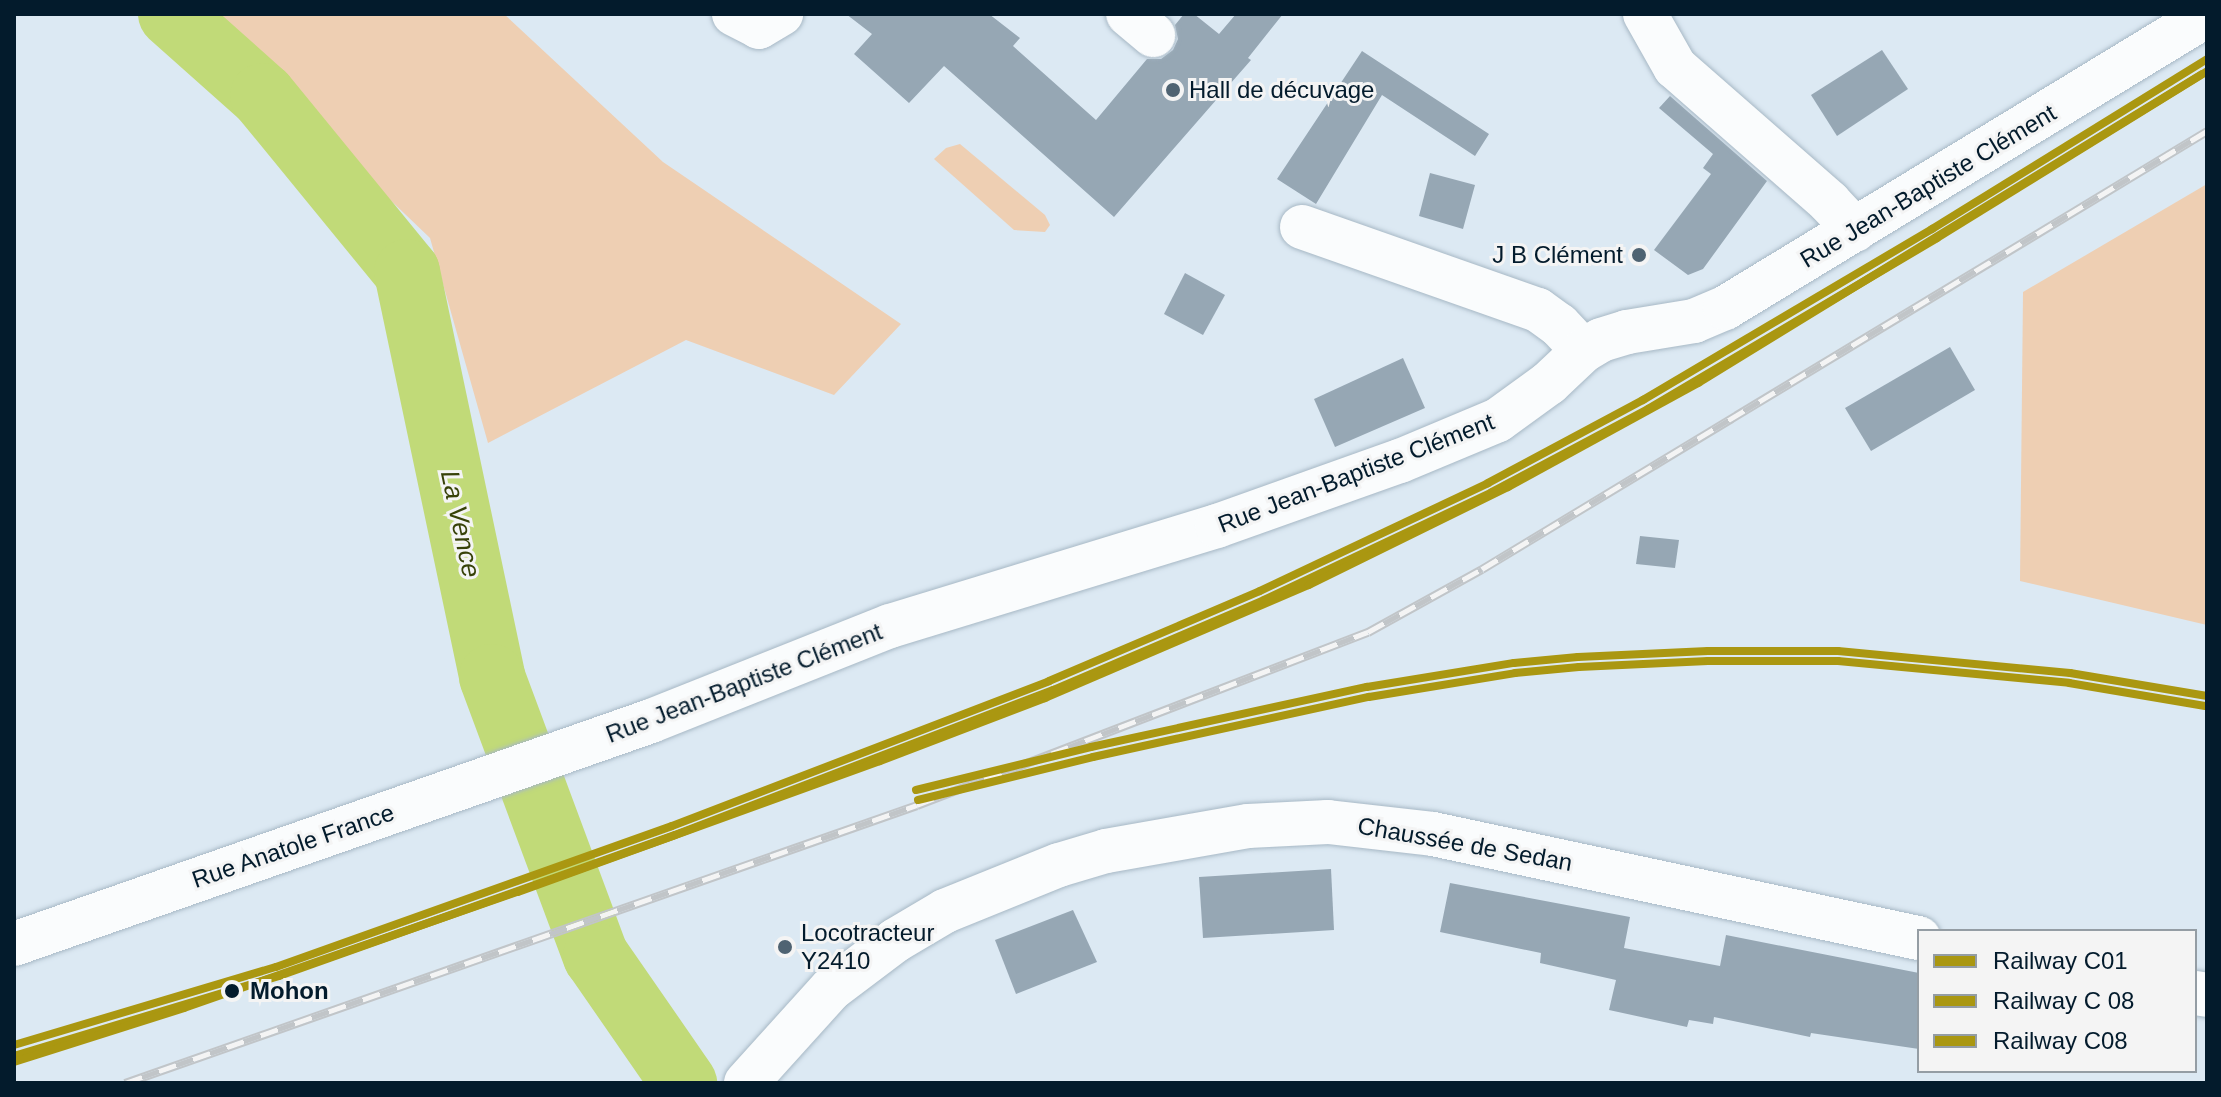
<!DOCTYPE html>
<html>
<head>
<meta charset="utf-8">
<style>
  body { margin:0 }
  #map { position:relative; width:2221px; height:1097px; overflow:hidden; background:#dce9f3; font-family:Arial,sans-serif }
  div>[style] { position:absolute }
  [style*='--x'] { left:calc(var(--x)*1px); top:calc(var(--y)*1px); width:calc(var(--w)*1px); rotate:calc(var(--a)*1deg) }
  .green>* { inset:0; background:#eecfb3 }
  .river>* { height:66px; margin:-33px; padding:0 33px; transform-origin:33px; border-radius:33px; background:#c1da78 }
  .building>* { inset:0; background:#96a7b4 }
  .roads { filter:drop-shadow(0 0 2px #a7b8c5) drop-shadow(0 0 2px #a7b8c5) }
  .minor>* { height:44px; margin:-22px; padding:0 22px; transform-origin:22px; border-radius:22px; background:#fafcfd }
  .major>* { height:44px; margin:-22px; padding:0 22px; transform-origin:22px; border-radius:22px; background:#fafcfd }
  .rail>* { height:9px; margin-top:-4.5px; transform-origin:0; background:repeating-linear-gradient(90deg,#f4f4f4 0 18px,#c1c5c8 0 36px); box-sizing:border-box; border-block:2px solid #c1c5c8 }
  .rail-1>* { height:8px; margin:-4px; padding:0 4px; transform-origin:4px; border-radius:4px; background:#aa9711 }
  .rail-2>* { height:8px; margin:-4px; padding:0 4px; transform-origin:4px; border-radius:4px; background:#aa9711 }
  .rail-3>* { height:8px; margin:-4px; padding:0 4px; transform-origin:4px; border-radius:4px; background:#aa9711 }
  .dots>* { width:22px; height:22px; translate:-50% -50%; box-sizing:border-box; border:4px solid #f4f4f4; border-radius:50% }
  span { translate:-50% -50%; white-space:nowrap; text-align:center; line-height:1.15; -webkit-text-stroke:6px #f4f4f4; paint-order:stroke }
  .poi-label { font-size:24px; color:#031b2c }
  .left { translate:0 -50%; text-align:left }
  .right { translate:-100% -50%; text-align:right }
  .street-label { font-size:24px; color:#031b2c }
  .stop-label { font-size:24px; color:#031b2c; font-weight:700 }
  .water-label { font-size:26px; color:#374208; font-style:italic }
  .frame { position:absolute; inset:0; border:16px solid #031b2c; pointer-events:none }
  .legend { position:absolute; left:1917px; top:929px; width:280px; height:144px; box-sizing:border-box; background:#f4f4f4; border:2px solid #949da4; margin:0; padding:10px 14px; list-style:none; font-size:24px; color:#031b2c }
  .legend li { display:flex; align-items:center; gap:16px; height:40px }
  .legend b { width:40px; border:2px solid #949da4 }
</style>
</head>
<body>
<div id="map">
  <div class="green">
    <div style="clip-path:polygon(196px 14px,504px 14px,663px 162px,901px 324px,834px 395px,686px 340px,488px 443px,430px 238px)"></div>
    <div style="clip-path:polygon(960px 144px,1045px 215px,1050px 225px,1045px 232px,1014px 230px,934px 159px,946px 148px)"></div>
    <div style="clip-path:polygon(2207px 184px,2207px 625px,2020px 581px,2023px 292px)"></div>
  </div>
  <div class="river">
    <div style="--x:171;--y:14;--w:123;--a:41.7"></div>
    <div style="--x:263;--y:96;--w:227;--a:50.7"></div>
    <div style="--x:407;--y:272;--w:414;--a:78.1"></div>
    <div style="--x:492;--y:677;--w:298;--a:69.6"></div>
    <div style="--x:596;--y:956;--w:155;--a:55.3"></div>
  </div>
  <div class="building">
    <div style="clip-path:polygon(846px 14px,989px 14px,1020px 38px,1013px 46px,1096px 120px,1147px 59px,1161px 59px,1173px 50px,1178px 39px,1175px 25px,1184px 14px,1194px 14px,1219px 34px,1236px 14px,1283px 14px,1248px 58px,1251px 60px,1114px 217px,944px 66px,909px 103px,854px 54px,872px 34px)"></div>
    <div style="clip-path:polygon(1882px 50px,1908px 89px,1837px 136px,1811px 95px)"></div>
    <div style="clip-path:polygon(1362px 51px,1489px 134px,1475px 156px,1382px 95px,1316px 204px,1277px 179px)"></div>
    <div style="clip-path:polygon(1670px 96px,1767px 181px,1703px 269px,1688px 275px,1654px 250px,1711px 174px,1703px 168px,1713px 154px,1659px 108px)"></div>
    <div style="clip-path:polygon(1430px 173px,1475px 185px,1463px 229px,1419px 216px)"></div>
    <div style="clip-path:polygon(1185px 273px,1225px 295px,1203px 335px,1164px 314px)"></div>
    <div style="clip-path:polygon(1950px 347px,1975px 390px,1871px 451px,1845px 408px)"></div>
    <div style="clip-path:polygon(1403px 358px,1425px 408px,1335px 447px,1314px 399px)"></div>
    <div style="clip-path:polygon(1640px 536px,1679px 540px,1675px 568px,1636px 564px)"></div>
    <div style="clip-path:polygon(1331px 869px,1334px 930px,1203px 938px,1199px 877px)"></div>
    <div style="clip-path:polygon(1450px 883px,1630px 917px,1624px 948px,1720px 966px,1726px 935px,1919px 973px,1919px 1049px,1811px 1033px,1810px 1037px,1714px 1017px,1713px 1024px,1689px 1020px,1687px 1027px,1609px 1010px,1616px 980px,1540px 963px,1541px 953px,1440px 932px)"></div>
    <div style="clip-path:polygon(1073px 910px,1097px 962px,1016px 994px,995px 940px)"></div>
  </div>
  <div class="roads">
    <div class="minor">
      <div style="--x:734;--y:14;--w:28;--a:27"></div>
      <div style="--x:759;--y:27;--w:26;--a:-31"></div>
      <div style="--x:1128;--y:14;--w:33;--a:40"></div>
      <div style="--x:1645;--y:14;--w:61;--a:60.5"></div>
      <div style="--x:1675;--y:67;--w:205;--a:41.2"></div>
      <div style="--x:1829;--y:202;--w:38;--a:47"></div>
      <div style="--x:1302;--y:227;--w:250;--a:19.4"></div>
      <div style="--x:1538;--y:310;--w:26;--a:36"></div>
      <div style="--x:1559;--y:325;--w:35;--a:47"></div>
      <div style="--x:14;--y:944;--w:675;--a:-19.29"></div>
      <div style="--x:651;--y:721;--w:257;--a:-21.7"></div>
      <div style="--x:890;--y:626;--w:342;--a:-17"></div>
      <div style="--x:1217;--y:526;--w:194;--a:-19.6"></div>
      <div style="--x:1400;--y:461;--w:106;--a:-22.7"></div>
      <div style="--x:1498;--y:420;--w:63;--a:-36"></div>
      <div style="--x:1549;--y:383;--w:47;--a:-43.3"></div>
      <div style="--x:1583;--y:351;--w:21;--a:-31"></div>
      <div style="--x:1601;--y:340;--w:27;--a:-17"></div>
      <div style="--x:1627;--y:332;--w:68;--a:-9.3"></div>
      <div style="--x:1694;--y:321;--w:34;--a:-23"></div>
      <div style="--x:1725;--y:308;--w:564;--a:-31.29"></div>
    </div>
    <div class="major">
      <div style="--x:2195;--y:993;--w:12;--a:9"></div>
      <div style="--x:746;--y:1083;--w:127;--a:-47.9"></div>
      <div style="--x:831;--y:989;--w:81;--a:-37"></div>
      <div style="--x:896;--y:940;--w:57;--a:-30.6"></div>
      <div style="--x:945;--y:911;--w:123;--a:-22"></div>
      <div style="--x:1059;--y:865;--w:49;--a:-16.6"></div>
      <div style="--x:1106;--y:851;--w:144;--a:-10"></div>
      <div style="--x:1248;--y:826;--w:80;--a:-2.9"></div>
      <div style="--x:1328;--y:822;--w:106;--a:6.5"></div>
      <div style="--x:1433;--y:834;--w:497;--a:12.1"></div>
    </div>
  </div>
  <div class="rail">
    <div style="--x:125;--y:1083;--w:839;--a:-19.34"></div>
    <div style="--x:917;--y:805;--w:483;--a:-21"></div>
    <div style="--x:1368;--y:632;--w:130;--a:-28.9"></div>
    <div style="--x:1482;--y:569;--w:847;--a:-31.14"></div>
  </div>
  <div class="rail-1">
    <div style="--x:916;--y:790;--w:180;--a:-13.8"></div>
    <div style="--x:1091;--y:747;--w:282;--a:-12.3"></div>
    <div style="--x:1367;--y:687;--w:149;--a:-9.3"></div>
    <div style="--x:1514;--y:663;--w:64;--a:-5.4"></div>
    <div style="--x:1578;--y:657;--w:130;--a:-2.6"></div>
    <div style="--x:1708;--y:651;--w:130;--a:0"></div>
    <div style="--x:1838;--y:651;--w:233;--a:5.4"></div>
    <div style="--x:2070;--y:673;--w:139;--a:9.5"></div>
    <div style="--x:14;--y:1045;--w:273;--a:-16.6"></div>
    <div style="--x:276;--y:967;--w:420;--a:-19.6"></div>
    <div style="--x:672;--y:826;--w:404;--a:-21"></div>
    <div style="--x:1049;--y:681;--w:229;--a:-23.1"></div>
    <div style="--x:1260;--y:591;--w:252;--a:-25.3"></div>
    <div style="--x:1488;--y:483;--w:176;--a:-28.2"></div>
    <div style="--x:1643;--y:400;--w:336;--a:-30.6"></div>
    <div style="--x:1932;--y:229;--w:323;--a:-31.7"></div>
  </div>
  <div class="rail-2">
    <div style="--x:918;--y:800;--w:180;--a:-13.8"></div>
    <div style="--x:1093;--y:757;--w:282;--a:-12.3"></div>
    <div style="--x:1369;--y:697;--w:148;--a:-9.3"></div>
    <div style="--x:1515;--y:673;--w:64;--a:-5.4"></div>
    <div style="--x:1579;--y:667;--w:129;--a:-2.7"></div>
    <div style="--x:1708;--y:661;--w:130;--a:0"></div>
    <div style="--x:1838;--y:661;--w:232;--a:5.4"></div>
    <div style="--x:2069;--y:683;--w:138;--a:9.6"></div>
    <div style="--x:17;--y:1055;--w:274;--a:-16.8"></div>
    <div style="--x:279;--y:976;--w:420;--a:-19.6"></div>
    <div style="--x:675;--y:835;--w:405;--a:-21"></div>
    <div style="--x:1053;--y:690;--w:229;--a:-23.1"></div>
    <div style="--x:1264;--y:600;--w:252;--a:-25.3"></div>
    <div style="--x:1492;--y:492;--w:177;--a:-28"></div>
    <div style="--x:1648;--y:409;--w:336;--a:-30.6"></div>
    <div style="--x:1937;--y:238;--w:317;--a:-31.7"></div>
  </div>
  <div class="rail-3">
    <div style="--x:14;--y:1062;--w:178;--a:-17.6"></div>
    <div style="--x:184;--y:1008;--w:354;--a:-19.2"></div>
    <div style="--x:518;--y:892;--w:385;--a:-19.9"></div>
    <div style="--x:880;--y:761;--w:177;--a:-20.9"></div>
    <div style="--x:1045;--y:698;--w:287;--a:-23.2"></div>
    <div style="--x:1309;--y:585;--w:222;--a:-26.2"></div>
    <div style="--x:1508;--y:487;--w:217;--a:-28.7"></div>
    <div style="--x:1698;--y:383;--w:591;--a:-31.51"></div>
  </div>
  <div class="dots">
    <div style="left:1173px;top:90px;background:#4f6372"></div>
    <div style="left:1639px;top:255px;background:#4f6372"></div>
    <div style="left:785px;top:947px;background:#4f6372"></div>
    <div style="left:232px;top:991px;background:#031b2c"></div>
  </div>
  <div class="poi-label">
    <span class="left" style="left:1189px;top:90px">Hall de décuvage</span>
    <span class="right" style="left:1623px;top:255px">J B Clément</span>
    <span class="left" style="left:801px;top:947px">Locotracteur<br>Y2410</span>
  </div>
  <div class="street-label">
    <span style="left:1928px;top:186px;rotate:-31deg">Rue Jean-Baptiste Clément</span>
    <span style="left:1356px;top:473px;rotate:-21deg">Rue Jean-Baptiste Clément</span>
    <span style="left:744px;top:683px;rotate:-21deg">Rue Jean-Baptiste Clément</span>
    <span style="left:1465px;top:844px;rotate:10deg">Chaussée de Sedan</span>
    <span style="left:293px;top:846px;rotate:-19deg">Rue Anatole France</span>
  </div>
  <div class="stop-label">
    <span class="left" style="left:250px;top:991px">Mohon</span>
  </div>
  <div class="water-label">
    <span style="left:460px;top:524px;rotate:78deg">La Vence</span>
  </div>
  <div class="frame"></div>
  <ul class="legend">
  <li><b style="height:10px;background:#aa9711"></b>Railway C01</li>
  <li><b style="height:10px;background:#aa9711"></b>Railway C 08</li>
  <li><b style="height:10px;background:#aa9711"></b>Railway C08</li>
  </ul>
</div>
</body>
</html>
